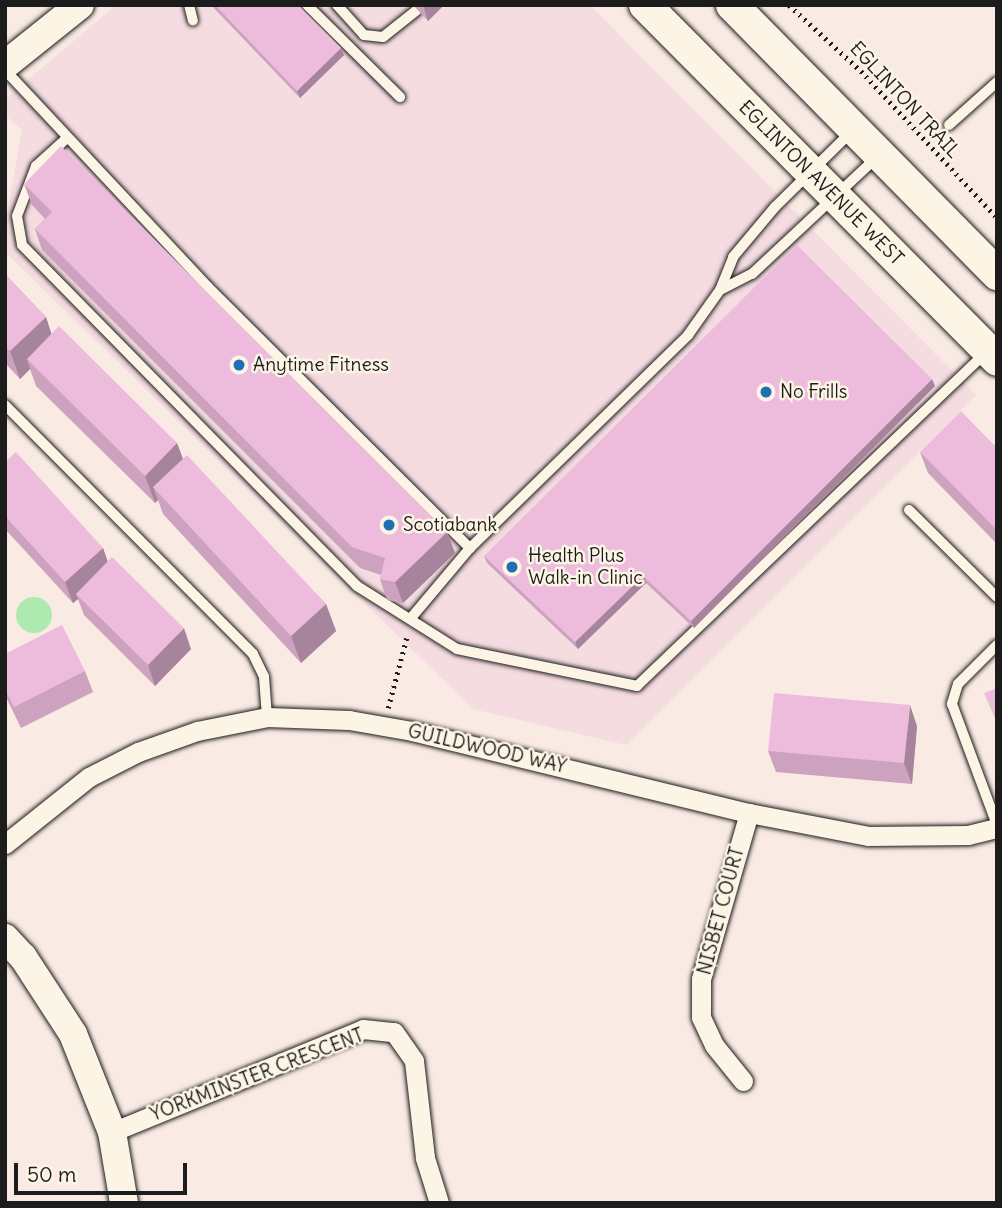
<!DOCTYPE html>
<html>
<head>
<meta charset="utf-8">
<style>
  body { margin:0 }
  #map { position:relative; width:1002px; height:1208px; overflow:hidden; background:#f9eae3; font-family:Delius,sans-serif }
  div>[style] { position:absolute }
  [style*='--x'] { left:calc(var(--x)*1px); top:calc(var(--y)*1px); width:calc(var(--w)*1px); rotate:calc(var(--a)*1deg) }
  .built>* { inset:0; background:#f5dce1 }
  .green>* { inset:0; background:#adeab0 }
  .round { border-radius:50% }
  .path>* { height:4.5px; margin-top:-2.25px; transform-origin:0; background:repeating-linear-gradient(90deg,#1c1c1c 0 2px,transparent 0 7px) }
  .roads { filter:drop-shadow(0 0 2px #1c1c1c) drop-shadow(0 0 2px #1c1c1c) }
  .lane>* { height:10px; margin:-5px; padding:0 5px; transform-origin:5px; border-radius:5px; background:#fcf5e5 }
  .street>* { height:19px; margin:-9.5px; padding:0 9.5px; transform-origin:9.5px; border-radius:9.5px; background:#fcf5e5 }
  .secondary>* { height:28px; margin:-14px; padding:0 14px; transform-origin:14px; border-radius:14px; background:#fcf5e5 }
  .primary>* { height:32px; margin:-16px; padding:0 16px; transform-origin:16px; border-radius:16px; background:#fcf5e5 }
  .wall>* { inset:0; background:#cca2be }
  .shaded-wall>* { inset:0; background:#a6849b }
  .building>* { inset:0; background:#edbcdd }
  .dots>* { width:19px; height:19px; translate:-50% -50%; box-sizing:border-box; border:4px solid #fcf5e5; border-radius:50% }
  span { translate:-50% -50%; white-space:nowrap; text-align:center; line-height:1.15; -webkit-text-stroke:5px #fcf5e5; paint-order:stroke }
  .street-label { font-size:19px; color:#1c1c1c }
  .poi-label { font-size:19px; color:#1c1c1c }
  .left { translate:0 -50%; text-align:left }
  .frame { position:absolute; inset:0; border:7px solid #1c1c1c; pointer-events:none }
  .scale { position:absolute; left:14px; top:1163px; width:173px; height:32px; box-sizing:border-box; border:4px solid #1c1c1c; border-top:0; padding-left:9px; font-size:21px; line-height:24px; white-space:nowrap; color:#1c1c1c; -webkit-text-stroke:5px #fcf5e5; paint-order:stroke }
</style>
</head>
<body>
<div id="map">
  <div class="built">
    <div style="clip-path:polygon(116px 5px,590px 5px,976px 395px,626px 745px,473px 709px,5px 252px,5px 223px,22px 130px,5px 115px,5px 99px)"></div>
  </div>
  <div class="green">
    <div class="round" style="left:16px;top:597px;width:36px;height:36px"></div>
  </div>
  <div class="path">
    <div style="--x:789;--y:5;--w:98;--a:42.5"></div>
    <div style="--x:861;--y:71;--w:200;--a:47.2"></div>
    <div style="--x:388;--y:708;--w:74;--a:-75.2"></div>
  </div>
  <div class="roads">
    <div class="lane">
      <div style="--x:189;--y:5;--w:16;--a:76"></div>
      <div style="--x:307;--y:5;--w:131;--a:44.7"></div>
      <div style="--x:337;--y:5;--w:40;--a:48"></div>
      <div style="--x:364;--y:35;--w:19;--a:6"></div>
      <div style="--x:383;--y:37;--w:43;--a:-38.5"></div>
      <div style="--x:5;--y:70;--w:297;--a:46.9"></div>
      <div style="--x:208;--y:287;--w:370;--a:44.9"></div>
      <div style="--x:949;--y:125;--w:64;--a:-41.9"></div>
      <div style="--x:67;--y:138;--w:42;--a:137.9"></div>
      <div style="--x:36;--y:166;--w:53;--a:110.8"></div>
      <div style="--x:17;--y:216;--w:29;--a:80"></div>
      <div style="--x:22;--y:245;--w:478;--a:45.5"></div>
      <div style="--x:357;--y:586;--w:118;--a:32.2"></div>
      <div style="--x:457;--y:649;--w:184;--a:11.6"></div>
      <div style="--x:637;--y:686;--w:481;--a:-43.7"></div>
      <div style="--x:720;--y:290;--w:36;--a:-27"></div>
      <div style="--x:752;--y:274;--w:170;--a:-43.1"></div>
      <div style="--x:5;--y:405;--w:351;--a:45.1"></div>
      <div style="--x:253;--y:654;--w:25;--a:64"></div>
      <div style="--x:264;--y:677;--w:40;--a:85.7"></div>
      <div style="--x:909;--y:510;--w:124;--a:44.7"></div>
      <div style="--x:411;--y:618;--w:92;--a:-49.9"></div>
      <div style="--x:470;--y:548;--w:305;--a:-44.3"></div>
      <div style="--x:688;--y:335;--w:55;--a:-54.6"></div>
      <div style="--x:720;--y:290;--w:35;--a:-68"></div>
      <div style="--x:733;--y:257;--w:65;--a:-50"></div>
      <div style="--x:775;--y:207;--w:108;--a:-44.6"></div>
      <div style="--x:997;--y:645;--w:55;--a:135"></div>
      <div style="--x:958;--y:684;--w:21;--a:107"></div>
      <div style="--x:952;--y:704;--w:129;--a:69.6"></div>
    </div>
    <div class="street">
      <div style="--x:5;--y:844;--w:107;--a:-38.6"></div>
      <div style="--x:89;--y:777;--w:55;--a:-27"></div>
      <div style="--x:138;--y:752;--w:63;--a:-19.6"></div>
      <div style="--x:197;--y:731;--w:71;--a:-11.3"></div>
      <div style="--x:267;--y:717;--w:82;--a:2.1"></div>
      <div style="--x:349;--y:720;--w:64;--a:9.9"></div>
      <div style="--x:412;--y:731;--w:347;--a:13.7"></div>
      <div style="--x:749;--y:813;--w:121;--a:10.9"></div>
      <div style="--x:868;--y:836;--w:100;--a:-0.6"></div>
      <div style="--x:968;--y:835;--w:30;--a:-14"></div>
      <div style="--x:743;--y:1081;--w:46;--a:-128.9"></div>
      <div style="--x:714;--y:1045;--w:31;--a:-115"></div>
      <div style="--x:701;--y:1017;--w:38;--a:-90"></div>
      <div style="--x:701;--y:979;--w:173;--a:-73.9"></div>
      <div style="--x:112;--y:1132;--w:271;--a:-22.3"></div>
      <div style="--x:363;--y:1029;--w:31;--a:6"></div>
      <div style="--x:394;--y:1032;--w:35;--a:55"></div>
      <div style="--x:414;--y:1061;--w:98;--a:83.5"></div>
      <div style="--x:425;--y:1158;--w:47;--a:72.7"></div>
    </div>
    <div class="secondary">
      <div style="--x:5;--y:65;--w:96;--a:-38.7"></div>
      <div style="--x:5;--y:938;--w:26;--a:47"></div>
      <div style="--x:23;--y:957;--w:92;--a:57"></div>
      <div style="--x:73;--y:1034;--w:105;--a:68.3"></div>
      <div style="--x:112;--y:1132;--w:72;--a:80.4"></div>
    </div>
    <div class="primary">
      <div style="--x:645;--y:5;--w:500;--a:45.2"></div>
      <div style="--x:732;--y:5;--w:378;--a:45.4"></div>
    </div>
  </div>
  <div class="wall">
    <div style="clip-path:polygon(211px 5px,298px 5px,344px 55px,300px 98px)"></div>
    <div style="clip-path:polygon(413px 5px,444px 5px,428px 21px)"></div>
    <div style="clip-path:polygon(24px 184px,447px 532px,455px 553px,403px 603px,387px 600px,380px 579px,381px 575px,360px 568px,42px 250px,35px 229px,45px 219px,32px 205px)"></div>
    <div style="clip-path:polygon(5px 274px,46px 317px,51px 334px,177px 443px,183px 459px,326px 604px,336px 631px,301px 663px,163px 514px,158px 500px,155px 503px,36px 386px,30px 369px,20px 379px,5px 363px)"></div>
    <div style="clip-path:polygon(935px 386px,694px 628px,646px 583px,578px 649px,487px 563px,484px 556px)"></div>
    <div style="clip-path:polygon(997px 448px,997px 544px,928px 473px,920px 452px)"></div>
    <div style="clip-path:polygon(5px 462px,103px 548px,108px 562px,191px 649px,155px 686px,84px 615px,78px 599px,73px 603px,5px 529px)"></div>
    <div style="clip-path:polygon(5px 654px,85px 671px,93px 692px,21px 728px,5px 695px)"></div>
    <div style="clip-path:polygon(917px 726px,912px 784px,776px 772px,768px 751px)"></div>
  </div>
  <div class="shaded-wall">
    <div style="clip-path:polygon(423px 5px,444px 5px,428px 21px)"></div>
    <div style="clip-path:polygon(341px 48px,344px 55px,300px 98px,297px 91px)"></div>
    <div style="clip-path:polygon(46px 317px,55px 345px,27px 359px,30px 369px,20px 379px,10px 351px)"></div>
    <div style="clip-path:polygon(932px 379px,935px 386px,694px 628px,691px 621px)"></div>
    <div style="clip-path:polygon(177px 443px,187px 470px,153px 487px,158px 500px,155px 503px,145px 476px)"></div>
    <div style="clip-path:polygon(447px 532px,455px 553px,403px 603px,395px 582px)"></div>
    <div style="clip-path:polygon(103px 548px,110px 569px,76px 594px,78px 599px,73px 603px,65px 582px)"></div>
    <div style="clip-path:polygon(643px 576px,646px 583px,578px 649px,575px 642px)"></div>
    <div style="clip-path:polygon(326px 604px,336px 631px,301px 663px,291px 636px)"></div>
    <div style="clip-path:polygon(184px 628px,191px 649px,155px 686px,148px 665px)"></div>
    <div style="clip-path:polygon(910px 705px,917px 726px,912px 784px,904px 763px)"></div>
  </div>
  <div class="building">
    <div style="clip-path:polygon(215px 5px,298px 5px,341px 48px,297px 91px)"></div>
    <div style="clip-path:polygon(61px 146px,447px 532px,395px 582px,380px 579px,385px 558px,352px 547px,35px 229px,52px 212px,24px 184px)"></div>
    <div style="clip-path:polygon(797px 245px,932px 379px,691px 621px,643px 576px,575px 642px,484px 556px)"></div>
    <div style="clip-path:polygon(5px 274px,46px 317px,10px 351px,5px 347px)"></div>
    <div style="clip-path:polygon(59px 326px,177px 443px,145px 476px,27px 359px)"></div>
    <div style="clip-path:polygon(961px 411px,997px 448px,997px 530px,920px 452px)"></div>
    <div style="clip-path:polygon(16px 452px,103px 548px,65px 582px,5px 516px,5px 462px)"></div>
    <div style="clip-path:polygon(187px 455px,326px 604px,291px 636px,153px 487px)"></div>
    <div style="clip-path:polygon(112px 557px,184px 628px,148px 665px,76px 594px)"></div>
    <div style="clip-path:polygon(62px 625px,85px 671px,14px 707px,5px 690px,5px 654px)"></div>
    <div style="clip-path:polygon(997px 688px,997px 723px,984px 693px)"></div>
    <div style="clip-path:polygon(774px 693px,910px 705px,904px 763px,768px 751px)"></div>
  </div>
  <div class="dots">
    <div style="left:239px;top:365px;background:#1f6fb2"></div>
    <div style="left:766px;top:392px;background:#1f6fb2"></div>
    <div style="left:389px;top:525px;background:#1f6fb2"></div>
    <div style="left:512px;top:567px;background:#1f6fb2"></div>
  </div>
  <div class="street-label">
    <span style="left:905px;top:100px;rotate:47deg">EGLINTON TRAIL</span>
    <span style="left:821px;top:183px;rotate:45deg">EGLINTON AVENUE WEST</span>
    <span style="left:487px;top:749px;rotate:13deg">GUILDWOOD WAY</span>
    <span style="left:721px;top:911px;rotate:-75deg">NISBET COURT</span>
    <span style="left:257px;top:1075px;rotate:-21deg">YORKMINSTER CRESCENT</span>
  </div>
  <div class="poi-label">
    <span class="left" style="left:253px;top:365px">Anytime Fitness</span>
    <span class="left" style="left:780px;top:392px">No Frills</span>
    <span class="left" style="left:403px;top:525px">Scotiabank</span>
    <span class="left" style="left:528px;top:567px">Health Plus<br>Walk-in Clinic</span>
  </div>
  <div class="frame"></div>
  <div class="scale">50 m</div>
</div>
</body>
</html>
